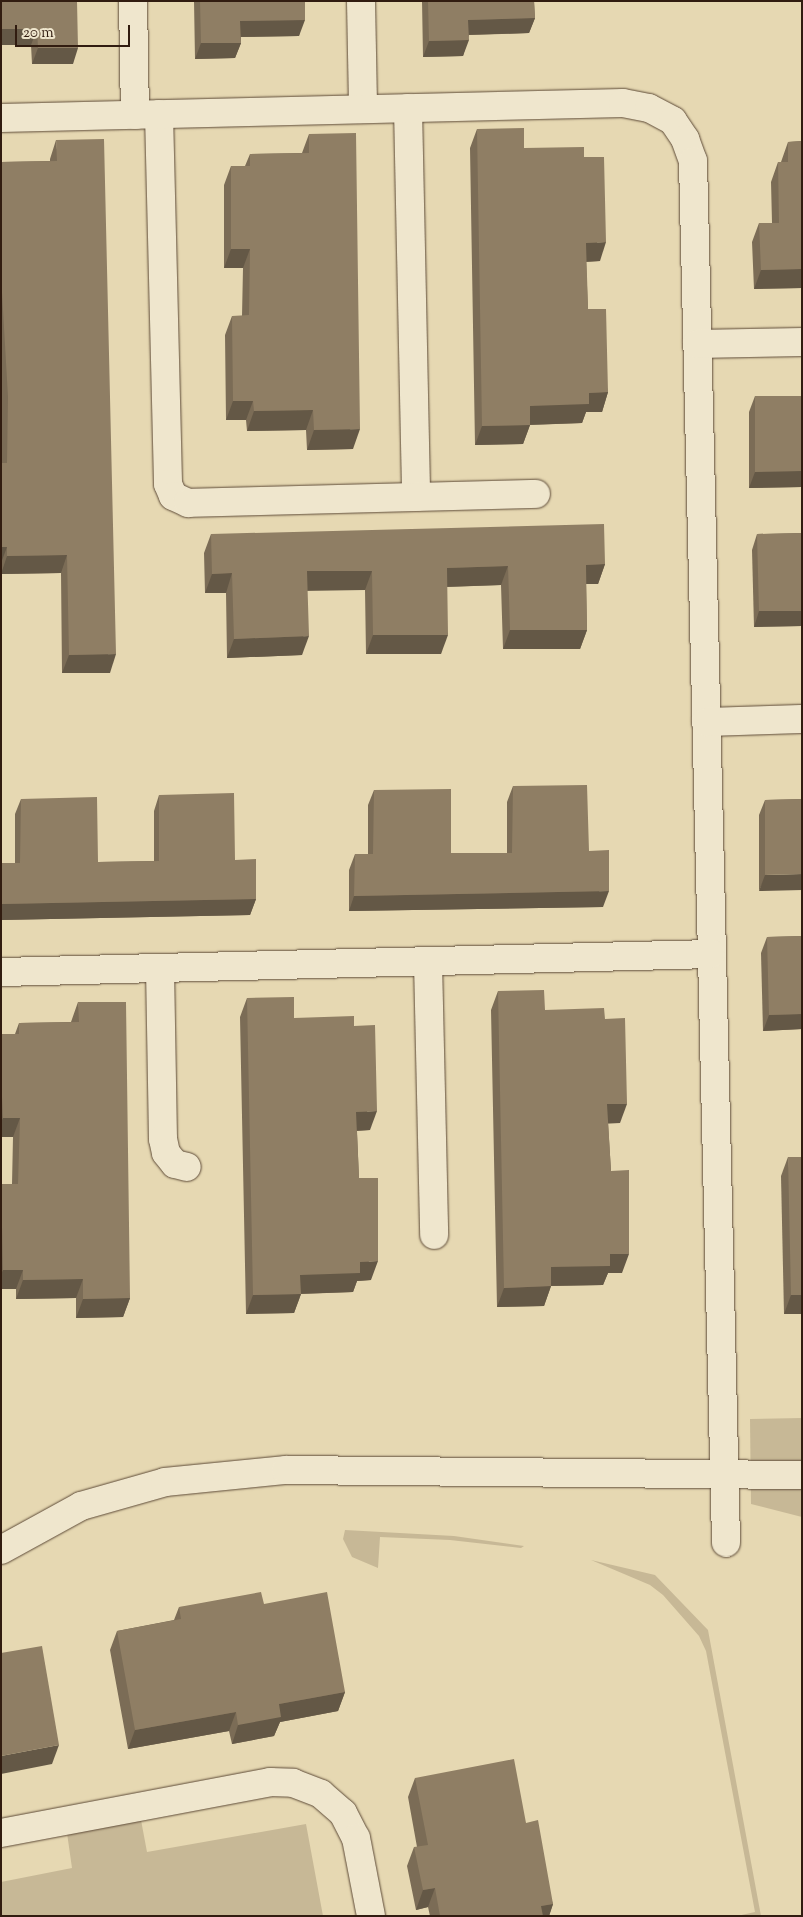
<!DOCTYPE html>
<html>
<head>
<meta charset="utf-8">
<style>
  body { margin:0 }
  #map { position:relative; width:803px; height:1917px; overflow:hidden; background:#e6d8b2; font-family:"Sorts Mill Goudy",serif }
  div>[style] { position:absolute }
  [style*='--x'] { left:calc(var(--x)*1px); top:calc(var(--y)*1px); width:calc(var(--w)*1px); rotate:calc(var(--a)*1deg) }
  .green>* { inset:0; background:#c7b896 }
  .roads { filter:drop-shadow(0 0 1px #5e4b38) drop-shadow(0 0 1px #5e4b38) }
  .minor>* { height:28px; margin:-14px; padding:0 14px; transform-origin:14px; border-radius:14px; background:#efe6cd }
  .wall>* { inset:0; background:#7b6c56 }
  .shaded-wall>* { inset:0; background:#645846 }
  .building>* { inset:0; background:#8f7e64 }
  span { translate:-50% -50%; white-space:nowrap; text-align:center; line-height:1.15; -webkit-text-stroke:4px #efe6cd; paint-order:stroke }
  .frame { position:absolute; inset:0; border:2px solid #311c10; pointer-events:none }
  .scale { position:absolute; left:15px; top:25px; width:115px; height:22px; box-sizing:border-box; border:2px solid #311c10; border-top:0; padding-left:6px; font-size:15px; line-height:18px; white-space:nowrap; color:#311c10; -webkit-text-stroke:4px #efe6cd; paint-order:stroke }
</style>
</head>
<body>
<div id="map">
  <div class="green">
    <div style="clip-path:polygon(802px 1418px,802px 1517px,751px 1504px,750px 1419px)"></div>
    <div style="clip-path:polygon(345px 1530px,454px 1536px,524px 1546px,521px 1548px,450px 1540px,380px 1537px,378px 1568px,352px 1557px,343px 1539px)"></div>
    <div style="clip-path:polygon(591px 1560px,655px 1575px,708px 1630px,761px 1916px,737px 1916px,755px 1912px,706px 1651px,699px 1636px,663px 1595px,650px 1585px)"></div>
    <div style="clip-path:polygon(141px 1820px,147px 1852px,306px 1824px,323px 1916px,1px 1916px,1px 1882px,72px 1868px,67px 1833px)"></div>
  </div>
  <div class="roads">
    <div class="minor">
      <div style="--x:133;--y:1;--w:114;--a:89"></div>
      <div style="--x:361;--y:1;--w:108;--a:88.9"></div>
      <div style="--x:408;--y:108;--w:389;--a:88.8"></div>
      <div style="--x:159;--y:114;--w:370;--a:88.6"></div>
      <div style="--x:168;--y:484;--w:13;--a:67"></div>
      <div style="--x:173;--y:496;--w:17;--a:25"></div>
      <div style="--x:188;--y:503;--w:348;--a:-1.5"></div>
      <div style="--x:1;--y:118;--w:622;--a:-1.38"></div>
      <div style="--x:623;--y:103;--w:26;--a:11"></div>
      <div style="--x:649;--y:108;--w:27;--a:28"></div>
      <div style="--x:673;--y:121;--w:22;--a:56"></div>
      <div style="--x:685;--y:139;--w:23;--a:70"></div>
      <div style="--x:693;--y:161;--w:1382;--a:88.63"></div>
      <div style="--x:697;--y:344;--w:105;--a:-1.1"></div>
      <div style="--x:706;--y:722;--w:96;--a:-1.8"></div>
      <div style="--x:428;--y:962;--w:273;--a:88.7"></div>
      <div style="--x:160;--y:968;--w:171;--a:89"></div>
      <div style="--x:163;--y:1139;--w:14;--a:78"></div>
      <div style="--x:166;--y:1153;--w:14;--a:51"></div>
      <div style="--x:175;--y:1164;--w:12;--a:14"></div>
      <div style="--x:1;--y:972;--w:710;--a:-1.45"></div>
      <div style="--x:1;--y:1550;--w:91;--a:-28.8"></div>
      <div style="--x:81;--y:1506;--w:87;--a:-15.9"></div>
      <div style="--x:165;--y:1482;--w:122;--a:-5.7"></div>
      <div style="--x:286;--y:1470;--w:516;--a:0.56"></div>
      <div style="--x:1;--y:1833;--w:274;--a:-10.7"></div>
      <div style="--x:270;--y:1782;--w:23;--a:2"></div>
      <div style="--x:293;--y:1783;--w:30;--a:21"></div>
      <div style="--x:321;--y:1794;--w:29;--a:41"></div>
      <div style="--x:343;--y:1813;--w:28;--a:63"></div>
      <div style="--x:356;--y:1838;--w:79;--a:79.1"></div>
    </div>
  </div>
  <div class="wall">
    <div style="clip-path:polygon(1px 1px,77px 1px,73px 64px,32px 64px,31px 45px,1px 45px)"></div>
    <div style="clip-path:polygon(194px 1px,305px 1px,299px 36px,241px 37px,241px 43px,235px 58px,195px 59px)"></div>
    <div style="clip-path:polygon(422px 1px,534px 1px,535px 18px,529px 33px,469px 35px,463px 56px,423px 57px)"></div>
    <div style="clip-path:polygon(477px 129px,524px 148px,584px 157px,600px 261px,586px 262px,588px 309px,608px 392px,602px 412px,586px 412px,582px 423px,530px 425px,523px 444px,475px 445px,470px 148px)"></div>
    <div style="clip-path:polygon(309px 134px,353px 449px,307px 450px,306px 430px,247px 431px,246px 420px,226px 420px,225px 335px,232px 316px,242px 316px,243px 268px,224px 268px,224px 185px,231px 166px,245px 166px,250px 154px,302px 153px)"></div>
    <div style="clip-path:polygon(56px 140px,110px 673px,62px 673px,61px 573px,1px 574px,1px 162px,50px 161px,50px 159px)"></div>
    <div style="clip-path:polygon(802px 141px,802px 288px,754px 289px,752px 242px,759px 223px,772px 223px,771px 182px,778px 162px,781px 162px,788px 142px)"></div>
    <div style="clip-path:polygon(755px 396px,802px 396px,802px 487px,749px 488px,749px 412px)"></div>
    <div style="clip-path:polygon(802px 533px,802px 626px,754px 627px,752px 550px,757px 534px)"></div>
    <div style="clip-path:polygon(211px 534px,605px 564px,598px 584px,586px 584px,587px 630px,580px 649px,503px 649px,501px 585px,447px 587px,441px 654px,366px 654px,365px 590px,307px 590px,302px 655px,227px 658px,226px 593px,205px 593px,204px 553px)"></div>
    <div style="clip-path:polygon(513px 786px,589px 851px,603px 907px,349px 911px,349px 870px,355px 854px,368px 854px,368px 805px,374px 790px,451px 853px,507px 853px,507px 802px)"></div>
    <div style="clip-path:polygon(159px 795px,235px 860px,256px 899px,250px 915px,1px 920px,1px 864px,2px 863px,15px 863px,15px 814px,21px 799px,98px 862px,154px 861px,154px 811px)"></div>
    <div style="clip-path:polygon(802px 799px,759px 891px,759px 815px,765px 800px)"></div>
    <div style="clip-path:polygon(802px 936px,802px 1029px,763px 1031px,761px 953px,767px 937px)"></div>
    <div style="clip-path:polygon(498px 991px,545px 1010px,605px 1019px,620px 1123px,608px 1123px,611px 1171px,622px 1273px,608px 1273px,603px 1285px,551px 1286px,544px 1306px,497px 1307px,491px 1010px)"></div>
    <div style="clip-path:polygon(247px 998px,294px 1018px,354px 1026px,370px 1130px,357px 1131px,359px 1178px,371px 1280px,357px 1281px,353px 1292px,301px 1294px,294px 1313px,246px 1314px,240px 1017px)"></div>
    <div style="clip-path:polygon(78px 1002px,130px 1298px,123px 1317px,76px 1318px,76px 1298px,16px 1299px,16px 1289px,1px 1289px,1px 1188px,12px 1184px,13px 1137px,1px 1137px,1px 1034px,15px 1034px,19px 1023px,71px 1022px)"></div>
    <div style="clip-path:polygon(788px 1157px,802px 1314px,784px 1314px,781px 1176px)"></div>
    <div style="clip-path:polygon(264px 1604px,345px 1692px,338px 1711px,280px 1722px,274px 1736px,232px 1744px,229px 1731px,128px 1749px,110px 1650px,117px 1631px,174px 1620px,179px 1607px)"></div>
    <div style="clip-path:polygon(415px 1778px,526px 1823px,553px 1904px,549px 1916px,430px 1916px,428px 1907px,416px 1910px,407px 1866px,414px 1847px,417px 1847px,408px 1797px)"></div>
  </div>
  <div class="shaded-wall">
    <div style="clip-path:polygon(535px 18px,529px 33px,463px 35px,468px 20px)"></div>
    <div style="clip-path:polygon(305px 20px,299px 36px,234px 37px,240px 21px)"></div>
    <div style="clip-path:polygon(1px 29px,37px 29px,31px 45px,1px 45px)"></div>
    <div style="clip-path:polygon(469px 40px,463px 56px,423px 57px,429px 41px)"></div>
    <div style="clip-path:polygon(201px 43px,241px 43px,235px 58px,195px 59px)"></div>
    <div style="clip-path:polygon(38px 48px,78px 48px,73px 64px,32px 64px)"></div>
    <div style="clip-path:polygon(606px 242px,600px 261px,579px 262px,586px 243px)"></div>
    <div style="clip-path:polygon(231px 249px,250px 249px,243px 268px,224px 268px)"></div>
    <div style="clip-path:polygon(802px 269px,802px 288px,754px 289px,761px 270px)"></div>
    <div style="clip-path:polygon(608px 392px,602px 412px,586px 412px,582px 423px,523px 425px,530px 406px,589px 393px)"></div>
    <div style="clip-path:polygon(233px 401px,253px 401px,246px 420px,226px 420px)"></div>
    <div style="clip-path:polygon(313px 410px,306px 430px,247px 431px,254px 411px)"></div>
    <div style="clip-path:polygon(530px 425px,523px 444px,475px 445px,482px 426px)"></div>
    <div style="clip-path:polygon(360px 429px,353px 449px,307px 450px,314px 430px)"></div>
    <div style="clip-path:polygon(802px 471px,802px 487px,749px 488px,755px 472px)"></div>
    <div style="clip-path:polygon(1px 547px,7px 547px,1px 563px)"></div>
    <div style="clip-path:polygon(67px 555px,61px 573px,1px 574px,7px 556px)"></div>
    <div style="clip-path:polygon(605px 564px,598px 584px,579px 584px,586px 565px)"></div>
    <div style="clip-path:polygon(508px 566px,501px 585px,440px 587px,447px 568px)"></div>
    <div style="clip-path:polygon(307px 571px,372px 571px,365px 590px,300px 591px)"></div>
    <div style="clip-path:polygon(232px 573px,226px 593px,205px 593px,212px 574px)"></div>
    <div style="clip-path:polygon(759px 611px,802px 611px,802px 626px,754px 627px)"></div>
    <div style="clip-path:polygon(510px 630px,587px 630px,580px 649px,503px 649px)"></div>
    <div style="clip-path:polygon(373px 635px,448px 635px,441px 654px,366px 654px)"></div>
    <div style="clip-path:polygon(309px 636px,302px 655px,227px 658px,234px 639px)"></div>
    <div style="clip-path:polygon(116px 654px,110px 673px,62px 673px,69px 655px)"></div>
    <div style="clip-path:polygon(802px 874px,802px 890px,759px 891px,765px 875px)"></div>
    <div style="clip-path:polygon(609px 891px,603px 907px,349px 911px,354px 896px)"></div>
    <div style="clip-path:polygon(256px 899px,250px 915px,1px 920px,1px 904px)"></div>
    <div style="clip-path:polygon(802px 1014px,802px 1029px,763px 1031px,769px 1015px)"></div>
    <div style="clip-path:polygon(607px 1104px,627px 1104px,620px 1123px,600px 1124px)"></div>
    <div style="clip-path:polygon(377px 1111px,370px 1130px,349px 1131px,356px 1112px)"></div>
    <div style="clip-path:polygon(3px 1118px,20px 1118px,13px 1137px,1px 1137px,1px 1122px)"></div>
    <div style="clip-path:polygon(610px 1254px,629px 1254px,622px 1273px,608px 1273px,603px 1285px,544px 1286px,551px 1267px)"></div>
    <div style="clip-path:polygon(378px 1261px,371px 1280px,357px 1281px,353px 1292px,293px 1294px,300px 1275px,360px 1262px)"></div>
    <div style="clip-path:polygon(3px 1270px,23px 1270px,16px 1289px,1px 1289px,1px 1274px)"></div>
    <div style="clip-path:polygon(83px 1279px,76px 1298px,16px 1299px,23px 1280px)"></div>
    <div style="clip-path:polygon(551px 1286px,544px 1306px,497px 1307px,504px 1288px)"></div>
    <div style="clip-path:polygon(301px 1294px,294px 1313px,246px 1314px,253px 1295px)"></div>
    <div style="clip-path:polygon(791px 1295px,802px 1295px,802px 1314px,784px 1314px)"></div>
    <div style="clip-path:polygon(130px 1298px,123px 1317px,76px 1318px,83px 1299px)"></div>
    <div style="clip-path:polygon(345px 1692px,338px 1711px,280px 1722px,274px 1736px,232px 1744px,238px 1725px,279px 1704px)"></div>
    <div style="clip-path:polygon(236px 1712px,229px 1731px,128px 1749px,135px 1730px)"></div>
    <div style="clip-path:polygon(59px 1745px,52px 1764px,1px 1774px,1px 1756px)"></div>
    <div style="clip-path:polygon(435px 1888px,428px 1907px,416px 1910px,423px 1890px)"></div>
    <div style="clip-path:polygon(553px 1904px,549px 1916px,537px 1916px,541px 1906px)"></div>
  </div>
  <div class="building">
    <div style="clip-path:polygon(1px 1px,77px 1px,78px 48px,38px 48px,37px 29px,1px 29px)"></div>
    <div style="clip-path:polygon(200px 1px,305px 1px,305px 20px,240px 21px,241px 43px,201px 43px)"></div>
    <div style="clip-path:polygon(428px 1px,534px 1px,535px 18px,468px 20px,469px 40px,429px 41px)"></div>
    <div style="clip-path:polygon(524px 128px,524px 148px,584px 147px,584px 157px,604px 157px,606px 242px,586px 243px,588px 309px,606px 309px,608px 392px,589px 393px,589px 404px,530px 406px,530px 425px,482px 426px,477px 129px)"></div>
    <div style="clip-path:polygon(356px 133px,360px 429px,314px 430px,313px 410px,254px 411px,253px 401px,233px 401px,232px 316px,249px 315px,250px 249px,231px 249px,231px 166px,250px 166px,250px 154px,309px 153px,309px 134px)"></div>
    <div style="clip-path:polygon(104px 139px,116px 654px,69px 655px,67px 555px,7px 556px,7px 547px,1px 547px,1px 463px,7px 463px,8px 397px,1px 275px,1px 162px,57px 161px,56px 140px)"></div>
    <div style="clip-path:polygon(802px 141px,802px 269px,761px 270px,759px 223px,779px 223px,778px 162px,788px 162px,788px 142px)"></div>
    <div style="clip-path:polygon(755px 396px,802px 396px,802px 471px,755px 472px)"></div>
    <div style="clip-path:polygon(604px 524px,605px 564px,586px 565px,587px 630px,510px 630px,508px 566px,447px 568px,448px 635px,373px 635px,372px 571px,307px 571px,309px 636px,234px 639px,232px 573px,212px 574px,211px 534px)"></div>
    <div style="clip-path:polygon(802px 533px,802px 611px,759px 611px,757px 534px)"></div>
    <div style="clip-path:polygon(587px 785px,589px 851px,609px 850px,609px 891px,354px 896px,355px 854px,373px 854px,374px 790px,451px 789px,451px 853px,512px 853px,513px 786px)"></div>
    <div style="clip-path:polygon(234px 793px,235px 860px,256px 859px,256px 899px,1px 904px,2px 863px,20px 863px,21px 799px,97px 797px,98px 862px,159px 861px,159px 795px)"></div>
    <div style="clip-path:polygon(802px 799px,802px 874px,765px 875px,765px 800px)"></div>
    <div style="clip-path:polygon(802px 936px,802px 1014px,769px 1015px,767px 937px)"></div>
    <div style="clip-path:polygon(544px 990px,545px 1010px,604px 1008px,605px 1019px,625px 1018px,627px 1104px,607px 1104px,611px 1171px,629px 1170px,629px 1254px,610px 1254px,610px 1266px,551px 1267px,551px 1286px,504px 1288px,498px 991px)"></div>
    <div style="clip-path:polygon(294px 997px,294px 1018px,354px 1016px,354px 1026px,375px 1025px,377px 1111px,356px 1112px,359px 1178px,378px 1178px,378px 1261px,360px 1262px,360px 1273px,300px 1275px,301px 1294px,253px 1295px,247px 998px)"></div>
    <div style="clip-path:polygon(78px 1002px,126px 1002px,130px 1298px,83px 1299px,83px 1279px,23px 1280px,23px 1270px,3px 1270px,1px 1184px,18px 1184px,20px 1118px,3px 1118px,1px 1075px,1px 1034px,19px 1034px,19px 1023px,79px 1022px)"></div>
    <div style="clip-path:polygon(788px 1157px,802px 1157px,802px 1295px,791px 1295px)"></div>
    <div style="clip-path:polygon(261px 1592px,264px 1604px,327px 1592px,345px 1692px,279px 1704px,281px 1717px,238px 1725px,236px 1712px,135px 1730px,117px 1631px,181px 1619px,179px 1607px)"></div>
    <div style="clip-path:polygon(42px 1646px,59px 1745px,1px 1756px,1px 1653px)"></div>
    <div style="clip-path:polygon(514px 1759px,526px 1823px,538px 1820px,553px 1904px,541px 1906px,543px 1916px,440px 1916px,435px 1888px,423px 1890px,414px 1847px,428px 1845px,415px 1778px)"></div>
  </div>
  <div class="frame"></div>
  <div class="scale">20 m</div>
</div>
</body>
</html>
